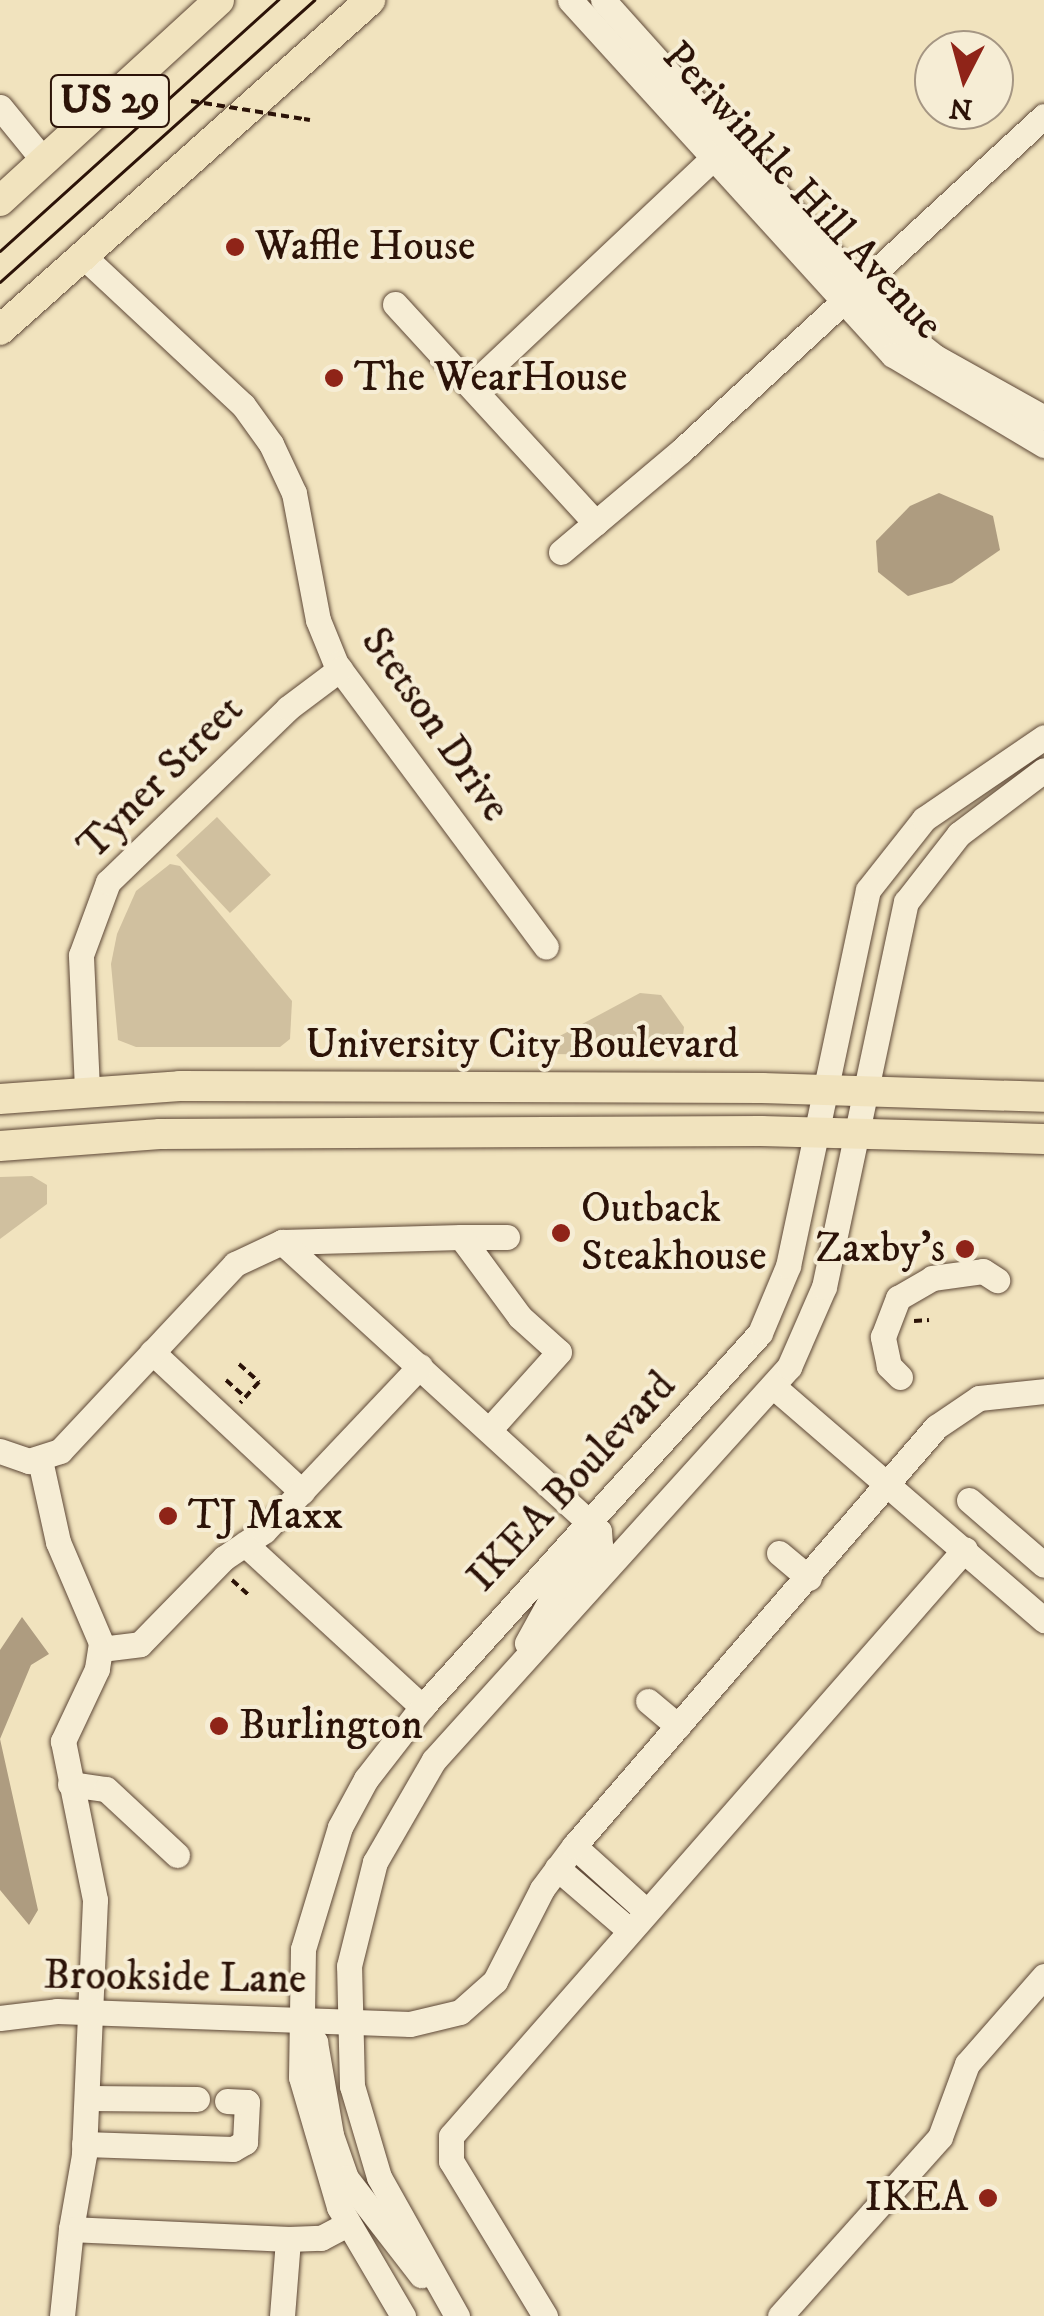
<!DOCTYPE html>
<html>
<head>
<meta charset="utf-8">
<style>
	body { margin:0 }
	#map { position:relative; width:1044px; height:2316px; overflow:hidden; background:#f1e3be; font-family:"IM FELL DW Pica",serif }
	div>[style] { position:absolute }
	.green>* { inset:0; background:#d0c09f; transform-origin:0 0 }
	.water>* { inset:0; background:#ae9c80 }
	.path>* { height:4px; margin-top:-2px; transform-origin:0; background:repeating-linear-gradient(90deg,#2c1308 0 8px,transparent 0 13px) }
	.roads { filter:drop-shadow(0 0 2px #5d4736) drop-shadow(0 0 2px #5d4736) }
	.minor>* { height:25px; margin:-12.5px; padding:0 12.5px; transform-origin:12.5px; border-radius:12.5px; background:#f6edd5 }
	.major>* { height:30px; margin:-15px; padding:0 15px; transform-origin:15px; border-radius:15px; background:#f1e3be }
	.tram>* { height:2.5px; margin:-1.25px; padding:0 1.25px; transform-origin:1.25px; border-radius:1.25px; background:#2c1308 }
	.path-bridge>* { height:4px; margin-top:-2px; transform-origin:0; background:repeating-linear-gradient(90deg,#2c1308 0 8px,transparent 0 13px) }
	.dots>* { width:28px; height:28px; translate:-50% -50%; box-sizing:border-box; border:5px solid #f6edd5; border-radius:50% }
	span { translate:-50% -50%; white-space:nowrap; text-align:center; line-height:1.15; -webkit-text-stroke:8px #f6edd5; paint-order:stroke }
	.shield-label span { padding:2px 8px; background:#f6edd5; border:2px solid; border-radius:8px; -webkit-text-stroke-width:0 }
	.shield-label { font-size:40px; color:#2c1308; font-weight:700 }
	.street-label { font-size:42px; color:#2c1308 }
	.poi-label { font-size:42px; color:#2c1308 }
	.left { translate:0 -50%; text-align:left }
	.right { translate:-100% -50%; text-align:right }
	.north { position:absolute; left:914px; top:30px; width:100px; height:100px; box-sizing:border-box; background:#f6edd5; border:2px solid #a59683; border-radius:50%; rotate:186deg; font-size:28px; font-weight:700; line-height:40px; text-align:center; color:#2c1308 }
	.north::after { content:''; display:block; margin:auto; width:35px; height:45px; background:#8f2418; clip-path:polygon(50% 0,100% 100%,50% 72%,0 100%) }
</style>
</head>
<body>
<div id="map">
	<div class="green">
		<div style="left:217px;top:817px;width:79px;height:56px;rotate:47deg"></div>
		<div style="clip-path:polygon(170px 864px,180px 866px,292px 1001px,290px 1039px,280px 1047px,136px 1047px,118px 1040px,111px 964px,117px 934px,136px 891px)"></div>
		<div style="clip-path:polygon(640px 993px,661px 995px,684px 1027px,682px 1043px,654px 1055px,545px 1054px,543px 1045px)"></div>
		<div style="clip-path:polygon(32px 1176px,47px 1185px,47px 1204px,0 1239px,0 1177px)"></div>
	</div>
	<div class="water">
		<div style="clip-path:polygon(939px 493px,993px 516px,1000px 550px,952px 583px,908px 596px,878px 572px,876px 541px,910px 506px)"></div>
		<div style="clip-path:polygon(22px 1617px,49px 1654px,31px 1665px,0 1739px,38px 1910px,29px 1925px,0 1890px,0 1650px)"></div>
	</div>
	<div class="path">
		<div style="left:304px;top:119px;width:6px;rotate:9deg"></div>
		<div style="left:914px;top:1321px;width:15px;rotate:-4deg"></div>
		<div style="left:239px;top:1364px;width:27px;rotate:42deg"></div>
		<div style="left:259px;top:1382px;width:28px;rotate:132deg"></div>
		<div style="left:226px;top:1380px;width:25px;rotate:42deg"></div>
		<div style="left:232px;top:1580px;width:25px;rotate:42deg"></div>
	</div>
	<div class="roads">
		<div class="minor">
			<div style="left:570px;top:0;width:480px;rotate:47.7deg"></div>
			<div style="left:893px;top:355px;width:176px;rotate:30.8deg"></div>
			<div style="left:603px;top:0;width:438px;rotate:48.1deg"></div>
			<div style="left:896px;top:326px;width:50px;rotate:38.5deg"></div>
			<div style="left:935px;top:357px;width:125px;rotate:29.2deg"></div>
			<div style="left:0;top:107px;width:70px;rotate:50.8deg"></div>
			<div style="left:82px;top:255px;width:220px;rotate:43deg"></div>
			<div style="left:243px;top:405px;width:48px;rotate:54.3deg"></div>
			<div style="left:271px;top:444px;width:54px;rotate:64.9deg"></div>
			<div style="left:294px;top:493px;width:129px;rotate:79.3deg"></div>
			<div style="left:318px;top:620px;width:48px;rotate:67.8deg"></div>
			<div style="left:336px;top:664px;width:352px;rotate:53.4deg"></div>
			<div style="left:395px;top:304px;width:297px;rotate:47.5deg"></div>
			<div style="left:471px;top:386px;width:332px;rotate:-43.3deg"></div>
			<div style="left:561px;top:552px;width:157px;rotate:-40.1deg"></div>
			<div style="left:681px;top:451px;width:494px;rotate:-42.7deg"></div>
			<div style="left:87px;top:1089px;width:134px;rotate:-92.6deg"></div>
			<div style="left:81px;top:955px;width:78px;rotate:-69.7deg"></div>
			<div style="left:108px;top:882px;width:250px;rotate:-44deg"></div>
			<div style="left:288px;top:708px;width:65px;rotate:-36.9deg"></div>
			<div style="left:461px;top:1237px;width:46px"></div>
			<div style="left:282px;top:1242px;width:179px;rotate:-1.6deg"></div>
			<div style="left:461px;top:1237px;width:99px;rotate:53.6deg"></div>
			<div style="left:520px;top:1317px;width:52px;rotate:41.9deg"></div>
			<div style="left:559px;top:1352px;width:103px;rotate:131.9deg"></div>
			<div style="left:152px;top:1352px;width:205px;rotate:43deg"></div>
			<div style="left:900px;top:1377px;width:16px;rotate:-135deg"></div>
			<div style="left:889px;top:1366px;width:30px;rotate:-102deg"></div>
			<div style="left:883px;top:1337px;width:42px;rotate:-69deg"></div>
			<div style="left:898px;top:1298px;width:39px;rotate:-30deg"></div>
			<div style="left:932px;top:1278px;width:51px;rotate:-7.8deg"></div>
			<div style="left:983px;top:1271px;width:17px;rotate:33deg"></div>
			<div style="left:774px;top:1387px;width:357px;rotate:40.8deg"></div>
			<div style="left:0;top:1451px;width:31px;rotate:19deg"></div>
			<div style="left:29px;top:1461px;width:33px;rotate:-18deg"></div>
			<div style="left:60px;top:1451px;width:256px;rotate:-46.9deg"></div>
			<div style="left:235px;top:1264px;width:52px;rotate:-25.1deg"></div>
			<div style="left:282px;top:1242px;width:429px;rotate:42.4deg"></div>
			<div style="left:599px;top:1531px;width:14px;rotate:86deg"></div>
			<div style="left:600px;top:1545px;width:67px;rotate:133.2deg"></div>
			<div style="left:554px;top:1594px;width:56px;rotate:118.9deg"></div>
			<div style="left:40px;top:1460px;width:84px;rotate:77.6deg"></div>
			<div style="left:58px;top:1542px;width:110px;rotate:66.9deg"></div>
			<div style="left:101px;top:1643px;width:26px;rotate:99deg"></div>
			<div style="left:97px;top:1669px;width:80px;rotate:115.3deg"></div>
			<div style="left:63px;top:1741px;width:162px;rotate:78.6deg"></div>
			<div style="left:95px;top:1900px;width:255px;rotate:92.5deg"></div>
			<div style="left:84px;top:2155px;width:75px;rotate:100deg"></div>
			<div style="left:969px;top:1500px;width:99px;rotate:40.9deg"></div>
			<div style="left:245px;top:1544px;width:241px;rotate:42.6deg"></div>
			<div style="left:779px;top:1553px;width:39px;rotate:40deg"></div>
			<div style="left:101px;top:1649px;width:39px;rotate:-7deg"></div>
			<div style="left:140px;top:1644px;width:120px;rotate:-45.7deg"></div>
			<div style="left:224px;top:1558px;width:48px;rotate:-34deg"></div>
			<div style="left:264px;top:1531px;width:227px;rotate:-46.6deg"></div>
			<div style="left:648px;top:1701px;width:39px;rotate:40deg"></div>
			<div style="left:70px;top:1784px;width:36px;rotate:8deg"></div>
			<div style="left:106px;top:1789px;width:97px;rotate:42.9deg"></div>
			<div style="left:574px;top:1846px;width:96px;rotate:42deg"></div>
			<div style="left:557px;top:1868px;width:94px;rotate:40.7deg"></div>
			<div style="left:0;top:2018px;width:57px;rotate:-7deg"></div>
			<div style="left:57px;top:2011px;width:353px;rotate:2.1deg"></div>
			<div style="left:410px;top:2024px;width:51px;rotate:-13.5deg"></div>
			<div style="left:460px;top:2012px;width:47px;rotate:-41.5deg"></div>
			<div style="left:495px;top:1981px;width:103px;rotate:-62.9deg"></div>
			<div style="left:542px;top:1889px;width:54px;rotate:-53.3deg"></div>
			<div style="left:574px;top:1846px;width:554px;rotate:-49.17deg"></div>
			<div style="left:936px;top:1427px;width:52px;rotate:-34deg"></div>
			<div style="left:979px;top:1398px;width:65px;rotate:-6.1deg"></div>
			<div style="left:300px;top:2021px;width:26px;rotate:54deg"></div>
			<div style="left:315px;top:2042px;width:94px;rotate:80.2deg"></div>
			<div style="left:331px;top:2135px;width:46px;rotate:70.8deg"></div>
			<div style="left:346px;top:2178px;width:123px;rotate:52.3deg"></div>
			<div style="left:88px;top:2098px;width:109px;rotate:0.5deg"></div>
			<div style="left:84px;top:2144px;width:149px;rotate:1.9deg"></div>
			<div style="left:233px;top:2149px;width:14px;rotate:-30deg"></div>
			<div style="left:245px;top:2142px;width:40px;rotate:-87.1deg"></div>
			<div style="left:247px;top:2102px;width:20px;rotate:-177deg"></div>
			<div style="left:62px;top:2316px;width:87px;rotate:-84.1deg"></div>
			<div style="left:71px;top:2229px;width:217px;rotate:2.6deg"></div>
			<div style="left:282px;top:2316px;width:77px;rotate:-85.5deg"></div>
			<div style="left:288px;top:2239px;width:33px;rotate:-2deg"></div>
			<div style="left:321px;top:2238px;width:30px;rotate:-28deg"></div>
			<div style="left:403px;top:2316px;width:126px;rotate:-120.4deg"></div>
			<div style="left:339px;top:2207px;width:135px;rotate:-106.3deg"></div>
			<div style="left:301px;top:2077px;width:128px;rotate:-89.1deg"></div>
			<div style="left:303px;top:1949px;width:127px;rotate:-73.1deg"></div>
			<div style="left:340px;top:1827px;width:55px;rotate:-61.6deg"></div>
			<div style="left:366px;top:1779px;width:91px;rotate:-52.1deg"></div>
			<div style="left:422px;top:1707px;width:504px;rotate:-47.89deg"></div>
			<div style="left:760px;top:1333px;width:73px;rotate:-67.3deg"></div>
			<div style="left:788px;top:1266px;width:384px;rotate:-78deg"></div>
			<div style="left:868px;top:890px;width:90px;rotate:-51.7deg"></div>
			<div style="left:924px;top:819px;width:145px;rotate:-34.3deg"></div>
			<div style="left:457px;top:2316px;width:159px;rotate:-119.3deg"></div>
			<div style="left:379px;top:2177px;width:95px;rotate:-106.5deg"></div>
			<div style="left:352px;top:2086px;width:120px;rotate:-91.4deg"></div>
			<div style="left:349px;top:1966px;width:107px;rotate:-76deg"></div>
			<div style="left:375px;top:1862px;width:118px;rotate:-60deg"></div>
			<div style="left:434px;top:1760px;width:530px;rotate:-47.91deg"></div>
			<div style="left:789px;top:1367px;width:87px;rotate:-66.4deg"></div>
			<div style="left:824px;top:1287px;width:394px;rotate:-78deg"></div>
			<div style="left:906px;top:902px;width:86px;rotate:-52.1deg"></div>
			<div style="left:959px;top:834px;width:106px;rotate:-37deg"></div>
			<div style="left:545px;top:2316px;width:181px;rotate:-121.2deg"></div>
			<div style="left:451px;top:2161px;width:25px;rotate:-90deg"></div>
			<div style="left:451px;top:2136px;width:780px;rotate:-48.79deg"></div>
			<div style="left:780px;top:2316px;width:240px;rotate:-48.2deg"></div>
			<div style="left:940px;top:2137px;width:78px;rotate:-69.7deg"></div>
			<div style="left:967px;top:2064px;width:117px;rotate:-48.8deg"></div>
		</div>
		<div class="major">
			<div style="left:0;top:201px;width:297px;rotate:-42.5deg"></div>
			<div style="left:0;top:330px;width:496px;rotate:-41.7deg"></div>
			<div style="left:0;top:1099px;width:180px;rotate:-4.1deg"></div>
			<div style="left:180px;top:1086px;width:582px;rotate:0.2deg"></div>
			<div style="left:762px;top:1088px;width:282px;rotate:1.8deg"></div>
			<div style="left:0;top:1146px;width:160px;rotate:-4.3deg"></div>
			<div style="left:160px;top:1134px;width:601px;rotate:-0.29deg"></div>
			<div style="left:761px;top:1131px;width:283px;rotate:1.6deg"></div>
		</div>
	</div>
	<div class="tram">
		<div style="left:0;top:251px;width:375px;rotate:-42.1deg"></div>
		<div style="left:0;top:282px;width:422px;rotate:-41.9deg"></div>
	</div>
	<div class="path-bridge">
		<div style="left:191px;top:101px;width:114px;rotate:9.1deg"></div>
	</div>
	<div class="dots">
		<div style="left:235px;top:247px;background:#8f2418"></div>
		<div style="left:334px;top:378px;background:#8f2418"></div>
		<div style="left:561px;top:1233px;background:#8f2418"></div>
		<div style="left:965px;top:1249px;background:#8f2418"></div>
		<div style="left:168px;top:1516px;background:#8f2418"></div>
		<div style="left:219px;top:1726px;background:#8f2418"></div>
		<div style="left:988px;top:2198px;background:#8f2418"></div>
	</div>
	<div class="shield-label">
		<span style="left:110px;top:101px">US 29</span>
	</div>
	<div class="street-label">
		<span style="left:802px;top:191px;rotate:47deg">Periwinkle Hill Avenue</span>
		<span style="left:435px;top:725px;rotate:55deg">Stetson Drive</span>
		<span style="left:161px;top:778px;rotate:-45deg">Tyner Street</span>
		<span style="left:522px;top:1045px">University City Boulevard</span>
		<span style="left:572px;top:1482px;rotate:-47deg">IKEA Boulevard</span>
		<span style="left:175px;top:1978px;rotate:1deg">Brookside Lane</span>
	</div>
	<div class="poi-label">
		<span class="left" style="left:255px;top:247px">Waffle House</span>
		<span class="left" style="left:354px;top:378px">The WearHouse</span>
		<span class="left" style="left:581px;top:1233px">Outback<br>Steakhouse</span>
		<span class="right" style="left:945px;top:1249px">Zaxby's</span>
		<span class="left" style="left:188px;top:1516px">TJ Maxx</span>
		<span class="left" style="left:239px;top:1726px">Burlington</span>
		<span class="right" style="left:968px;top:2198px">IKEA</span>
	</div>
	<div class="north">N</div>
</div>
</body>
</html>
